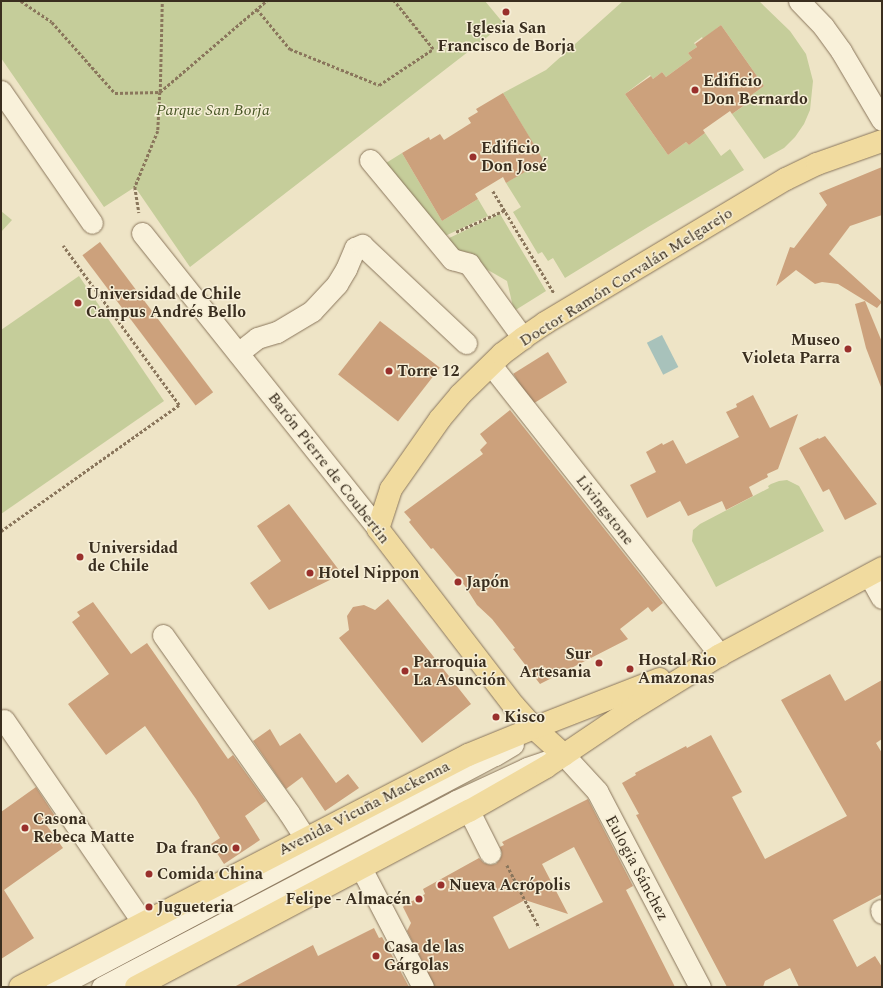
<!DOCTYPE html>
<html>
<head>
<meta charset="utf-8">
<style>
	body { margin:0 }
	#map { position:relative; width:883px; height:988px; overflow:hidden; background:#eee4c6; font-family:Spectral,serif }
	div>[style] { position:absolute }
	.green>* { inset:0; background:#c5cd9a }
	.water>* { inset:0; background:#a8c2bb; transform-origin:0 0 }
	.building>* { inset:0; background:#cca17c; transform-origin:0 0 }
	.path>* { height:2.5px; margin-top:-1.25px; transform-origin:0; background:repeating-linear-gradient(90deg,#8a765c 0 3px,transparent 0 5px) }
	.roads { filter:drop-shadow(0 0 1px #8a765c) drop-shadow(0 0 1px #8a765c) }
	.minor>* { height:21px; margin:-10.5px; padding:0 10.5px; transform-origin:10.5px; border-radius:10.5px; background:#f9f1da }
	.major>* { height:22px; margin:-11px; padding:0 11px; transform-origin:11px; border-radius:11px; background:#f1db9f }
	.dots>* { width:11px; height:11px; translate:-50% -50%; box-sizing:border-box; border:2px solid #f6eed6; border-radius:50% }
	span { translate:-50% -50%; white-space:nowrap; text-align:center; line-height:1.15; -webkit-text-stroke:3px #f6eed6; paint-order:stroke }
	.poi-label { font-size:16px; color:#3a2e1f; font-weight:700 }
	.left { translate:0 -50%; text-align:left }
	.right { translate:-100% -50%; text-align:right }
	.park-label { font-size:16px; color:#485626; font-style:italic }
	.street-label { font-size:16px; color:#3a2e1f }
	.frame { position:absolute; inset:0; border:2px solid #3a2e1f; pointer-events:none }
</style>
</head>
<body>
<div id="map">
	<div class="green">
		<div style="clip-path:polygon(1px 1px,485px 1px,504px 24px,190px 267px,135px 187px,104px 207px,1px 58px)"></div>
		<div style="clip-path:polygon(623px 1px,759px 1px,790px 31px,806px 54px,813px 81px,810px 110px,804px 124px,795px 137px,784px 148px,764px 159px,732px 114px,748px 103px,746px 99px,764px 86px,721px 25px,703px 39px,702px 37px,694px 43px,697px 47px,688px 53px,692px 58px,666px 77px,662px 72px,653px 79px,650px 75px,625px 94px,668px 155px,686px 142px,689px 145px,705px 133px,721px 156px,730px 149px,744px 170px,648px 227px,565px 278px,553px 258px,548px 261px,542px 252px,538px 254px,513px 212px,521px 207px,506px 183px,543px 160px,503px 93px,546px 70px)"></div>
		<div style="clip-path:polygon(402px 153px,442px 221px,478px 199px,488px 216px,445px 236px,386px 163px)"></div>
		<div style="clip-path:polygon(1px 211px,12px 220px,1px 232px)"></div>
		<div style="clip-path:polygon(500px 214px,546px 291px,514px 311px,507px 281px,481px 266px,471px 253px,456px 250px,447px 239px)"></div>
		<div style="clip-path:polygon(79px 276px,164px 401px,1px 514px,1px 330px)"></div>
		<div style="clip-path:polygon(787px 480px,799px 486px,824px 531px,716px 587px,692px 541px,693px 530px,700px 524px,769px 488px,768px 486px,771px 484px,779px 481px)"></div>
	</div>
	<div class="water">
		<div style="left:662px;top:335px;width:36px;height:17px;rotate:63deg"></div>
	</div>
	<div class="building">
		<div style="clip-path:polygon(721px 25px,764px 86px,746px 99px,749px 102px,732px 114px,730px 111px,703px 130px,705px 133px,689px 145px,686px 142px,668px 155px,625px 94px,651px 76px,653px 79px,662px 72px,666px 77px,692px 58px,688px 53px,697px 47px,695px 44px)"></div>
		<div style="clip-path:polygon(503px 93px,544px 161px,506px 183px,503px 177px,475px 194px,478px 199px,442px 221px,402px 153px,429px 137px,430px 140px,440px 134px,444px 140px,471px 123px,468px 118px,478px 112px,476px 109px)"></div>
		<div style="clip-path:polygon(882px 167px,882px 215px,850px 226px,829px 254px,882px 302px,877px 308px,838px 284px,822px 282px,815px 284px,796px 270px,776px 286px,790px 247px,794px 248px,827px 205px,819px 193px)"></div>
		<div style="left:100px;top:242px;width:188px;height:22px;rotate:53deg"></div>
		<div style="clip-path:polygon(865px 301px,882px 342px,881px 387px,866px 348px,855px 304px)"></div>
		<div style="left:380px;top:321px;width:76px;height:68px;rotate:38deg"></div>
		<div style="left:548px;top:352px;width:36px;height:41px;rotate:58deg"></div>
		<div style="clip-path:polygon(753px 395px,770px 428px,798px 414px,778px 469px,767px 474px,768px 477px,749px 487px,753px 496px,726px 510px,722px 501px,688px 516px,680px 501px,647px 518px,630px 485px,656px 472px,646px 452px,662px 443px,663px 445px,673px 440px,686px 464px,739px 437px,726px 412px,737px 407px,736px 404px)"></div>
		<div style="clip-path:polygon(510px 410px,663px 603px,652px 612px,648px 607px,620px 629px,628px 639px,540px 684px,513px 649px,515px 648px,492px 619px,477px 605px,465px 586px,433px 548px,431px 549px,409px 522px,411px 520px,404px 512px,483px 454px,480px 450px,487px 443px,480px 434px)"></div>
		<div style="clip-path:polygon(825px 436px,877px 504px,845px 520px,829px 489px,823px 492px,799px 448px,818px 438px,819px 439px)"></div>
		<div style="clip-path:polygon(289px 504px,342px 574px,269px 610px,250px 583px,281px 561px,257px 526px)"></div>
		<div style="clip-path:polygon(388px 599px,471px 704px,422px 743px,339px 638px,349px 630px,347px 616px,353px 607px,364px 605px,375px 610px)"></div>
		<div style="clip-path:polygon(93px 602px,131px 654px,147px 643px,228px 759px,233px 755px,266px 801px,245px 816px,260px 840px,224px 864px,211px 844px,220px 838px,196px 799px,145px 726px,106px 755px,68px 704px,109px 674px,72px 622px,80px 616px,77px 612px)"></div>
		<div style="clip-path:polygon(830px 674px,845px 701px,882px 680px,882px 739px,876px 743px,882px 753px,882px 894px,833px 920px,857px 967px,875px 956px,882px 967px,882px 987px,799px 987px,790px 968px,765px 981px,763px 987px,727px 987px,636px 815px,639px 814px,622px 783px,636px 775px,635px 773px,686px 746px,687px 748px,711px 735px,742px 792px,732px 797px,765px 859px,847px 816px,781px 700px)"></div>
		<div style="clip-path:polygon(270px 729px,280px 746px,300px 733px,336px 783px,348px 774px,359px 788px,325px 811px,302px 777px,286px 789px,253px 741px)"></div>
		<div style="clip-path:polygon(36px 787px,55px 816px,45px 823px,63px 848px,4px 890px,34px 938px,1px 959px,1px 812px)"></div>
		<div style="clip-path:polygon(evenodd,588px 799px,633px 886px,626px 890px,675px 987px,435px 987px,407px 931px,411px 923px,403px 907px,405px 905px,425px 894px,423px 889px,479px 858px,484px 863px,490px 865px,496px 864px,500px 859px,502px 854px,500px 847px,504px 845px,502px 842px,588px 799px,574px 847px,603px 902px,509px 949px,493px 917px,525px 900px,568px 914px,542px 864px,574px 847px)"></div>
		<div style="clip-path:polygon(374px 928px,379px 938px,382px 937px,409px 987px,234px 987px,313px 945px,318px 956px)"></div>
	</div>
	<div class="path">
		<div style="left:21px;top:1px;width:37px;rotate:34deg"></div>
		<div style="left:52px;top:22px;width:95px;rotate:48.4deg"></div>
		<div style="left:115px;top:93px;width:45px;rotate:-1.3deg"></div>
		<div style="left:160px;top:92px;width:39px;rotate:93deg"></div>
		<div style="left:158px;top:131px;width:61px;rotate:112.3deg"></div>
		<div style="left:135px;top:187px;width:26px;rotate:81deg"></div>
		<div style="left:257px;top:9px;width:52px;rotate:50.5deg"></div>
		<div style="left:290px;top:49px;width:96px;rotate:22deg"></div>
		<div style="left:379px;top:85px;width:65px;rotate:-33.7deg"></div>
		<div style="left:433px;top:49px;width:62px;rotate:-129.1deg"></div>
		<div style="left:160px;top:92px;width:140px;rotate:-40.6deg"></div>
		<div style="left:160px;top:92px;width:91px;rotate:-88.7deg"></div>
		<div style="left:493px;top:191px;width:119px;rotate:59.1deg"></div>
		<div style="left:456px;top:232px;width:54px;rotate:-24.2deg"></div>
		<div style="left:1px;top:531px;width:218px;rotate:-35.3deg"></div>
		<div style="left:179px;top:405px;width:197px;rotate:-126.1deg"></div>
		<div style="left:507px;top:865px;width:70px;rotate:62.7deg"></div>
	</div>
	<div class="roads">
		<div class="minor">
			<div style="left:799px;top:1px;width:35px;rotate:46deg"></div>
			<div style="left:823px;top:26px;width:31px;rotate:54deg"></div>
			<div style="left:841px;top:51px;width:80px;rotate:59.3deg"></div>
			<div style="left:1px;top:91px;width:160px;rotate:55.4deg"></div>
			<div style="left:370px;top:160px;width:129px;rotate:50.4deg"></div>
			<div style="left:452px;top:259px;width:18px;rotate:16deg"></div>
			<div style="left:469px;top:264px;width:92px;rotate:53.9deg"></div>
			<div style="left:142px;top:233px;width:379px;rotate:51.4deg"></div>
			<div style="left:238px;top:353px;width:24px;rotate:-38deg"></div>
			<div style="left:257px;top:338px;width:21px;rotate:-17deg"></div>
			<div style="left:277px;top:332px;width:41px;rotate:-31deg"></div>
			<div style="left:312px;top:311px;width:37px;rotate:-47deg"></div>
			<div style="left:337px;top:284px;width:17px;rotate:-59deg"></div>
			<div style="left:346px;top:269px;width:23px;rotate:-67deg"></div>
			<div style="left:355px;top:248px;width:8px;rotate:-23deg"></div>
			<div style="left:362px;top:245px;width:143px;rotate:43.3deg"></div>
			<div style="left:491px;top:365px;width:370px;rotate:51.7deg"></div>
			<div style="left:869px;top:575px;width:26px;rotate:61deg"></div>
			<div style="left:163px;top:635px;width:218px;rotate:54.7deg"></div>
			<div style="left:289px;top:813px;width:30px;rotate:57deg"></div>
			<div style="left:4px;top:720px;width:246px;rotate:55.6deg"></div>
			<div style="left:469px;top:811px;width:47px;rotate:63.4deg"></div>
			<div style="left:361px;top:868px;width:134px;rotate:62.5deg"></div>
			<div style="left:881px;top:910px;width:3px;rotate:72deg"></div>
			<div style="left:56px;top:987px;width:497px;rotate:-27.9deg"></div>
			<div style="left:495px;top:755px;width:21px;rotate:-31deg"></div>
			<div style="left:102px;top:987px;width:400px;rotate:-27.7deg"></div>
			<div style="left:456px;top:801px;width:78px;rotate:-24.9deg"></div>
			<div style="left:527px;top:768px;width:39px;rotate:-19deg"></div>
			<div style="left:564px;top:755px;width:49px;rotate:47.5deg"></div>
			<div style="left:597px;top:791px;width:221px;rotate:62.3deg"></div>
		</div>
		<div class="major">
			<div style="left:564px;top:755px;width:40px;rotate:-138deg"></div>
			<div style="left:534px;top:728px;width:30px;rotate:-132deg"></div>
			<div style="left:514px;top:706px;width:223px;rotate:-127.5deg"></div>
			<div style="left:378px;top:529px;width:42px;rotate:-72deg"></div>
			<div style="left:391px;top:489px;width:85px;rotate:-55deg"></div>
			<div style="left:440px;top:419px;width:31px;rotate:-50deg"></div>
			<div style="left:460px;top:395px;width:59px;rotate:-44.3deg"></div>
			<div style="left:502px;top:354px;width:26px;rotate:-37deg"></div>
			<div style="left:523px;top:338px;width:27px;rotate:-34deg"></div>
			<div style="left:545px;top:323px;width:281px;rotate:-30.9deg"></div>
			<div style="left:786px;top:179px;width:34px;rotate:-26deg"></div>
			<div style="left:817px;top:164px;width:69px;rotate:-19.5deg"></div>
			<div style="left:20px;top:987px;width:505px;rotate:-27.38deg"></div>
			<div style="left:468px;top:755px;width:71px;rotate:-22.2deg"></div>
			<div style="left:534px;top:728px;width:135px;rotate:-21.3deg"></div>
			<div style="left:136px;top:987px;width:377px;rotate:-27.9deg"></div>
			<div style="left:469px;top:811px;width:89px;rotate:-29.7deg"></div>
			<div style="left:546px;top:767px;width:104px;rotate:-34deg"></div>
			<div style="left:632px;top:709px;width:103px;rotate:-31.5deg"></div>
			<div style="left:720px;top:655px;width:184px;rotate:-28.2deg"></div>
		</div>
	</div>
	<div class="dots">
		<div style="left:506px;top:12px;background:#99302c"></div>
		<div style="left:695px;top:90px;background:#99302c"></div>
		<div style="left:473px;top:157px;background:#99302c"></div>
		<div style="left:78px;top:303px;background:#99302c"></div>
		<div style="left:848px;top:349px;background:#99302c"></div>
		<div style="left:389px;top:371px;background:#99302c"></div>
		<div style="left:80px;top:557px;background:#99302c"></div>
		<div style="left:310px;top:573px;background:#99302c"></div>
		<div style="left:458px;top:582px;background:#99302c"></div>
		<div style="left:599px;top:663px;background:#99302c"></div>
		<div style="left:630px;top:669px;background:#99302c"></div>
		<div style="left:405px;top:671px;background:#99302c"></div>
		<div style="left:496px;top:717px;background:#99302c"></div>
		<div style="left:25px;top:828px;background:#99302c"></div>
		<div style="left:236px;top:848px;background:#99302c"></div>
		<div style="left:149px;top:874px;background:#99302c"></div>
		<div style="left:441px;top:885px;background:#99302c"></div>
		<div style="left:419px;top:899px;background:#99302c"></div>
		<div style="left:149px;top:907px;background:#99302c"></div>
		<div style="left:376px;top:956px;background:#99302c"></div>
	</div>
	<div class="poi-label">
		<span style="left:506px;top:37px">Iglesia San<br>Francisco de Borja</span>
		<span class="left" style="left:703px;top:90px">Edificio<br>Don Bernardo</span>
		<span class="left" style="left:481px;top:157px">Edificio<br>Don José</span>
		<span class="left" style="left:86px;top:303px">Universidad de Chile<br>Campus Andrés Bello</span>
		<span class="right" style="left:840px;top:349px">Museo<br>Violeta Parra</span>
		<span class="left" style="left:397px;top:371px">Torre 12</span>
		<span class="left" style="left:88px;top:557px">Universidad<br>de Chile</span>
		<span class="left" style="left:318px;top:573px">Hotel Nippon</span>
		<span class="left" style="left:466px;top:582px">Japón</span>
		<span class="right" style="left:591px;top:663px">Sur<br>Artesania</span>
		<span class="left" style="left:638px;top:669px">Hostal Rio<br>Amazonas</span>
		<span class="left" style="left:413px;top:671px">Parroquia<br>La Asunción</span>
		<span class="left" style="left:504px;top:717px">Kisco</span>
		<span class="left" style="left:33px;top:828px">Casona<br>Rebeca Matte</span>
		<span class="right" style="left:228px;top:848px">Da franco</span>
		<span class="left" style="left:157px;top:874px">Comida China</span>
		<span class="left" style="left:449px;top:885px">Nueva Acrópolis</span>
		<span class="right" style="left:411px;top:899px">Felipe - Almacén</span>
		<span class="left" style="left:157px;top:907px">Jugueteria</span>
		<span class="left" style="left:384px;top:956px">Casa de las<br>Gárgolas</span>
	</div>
	<div class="park-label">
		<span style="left:213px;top:110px">Parque San Borja</span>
	</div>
	<div class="street-label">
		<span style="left:626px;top:277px;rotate:-32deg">Doctor Ramón Corvalán Melgarejo</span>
		<span style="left:329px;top:468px;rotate:52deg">Barón Pierre de Coubertin</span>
		<span style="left:605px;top:510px;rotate:52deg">Livingstone</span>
		<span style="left:364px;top:808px;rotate:-27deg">Avenida Vicuña Mackenna</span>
		<span style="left:637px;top:868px;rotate:62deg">Eulogia Sánchez</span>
	</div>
	<div class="frame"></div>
</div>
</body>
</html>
